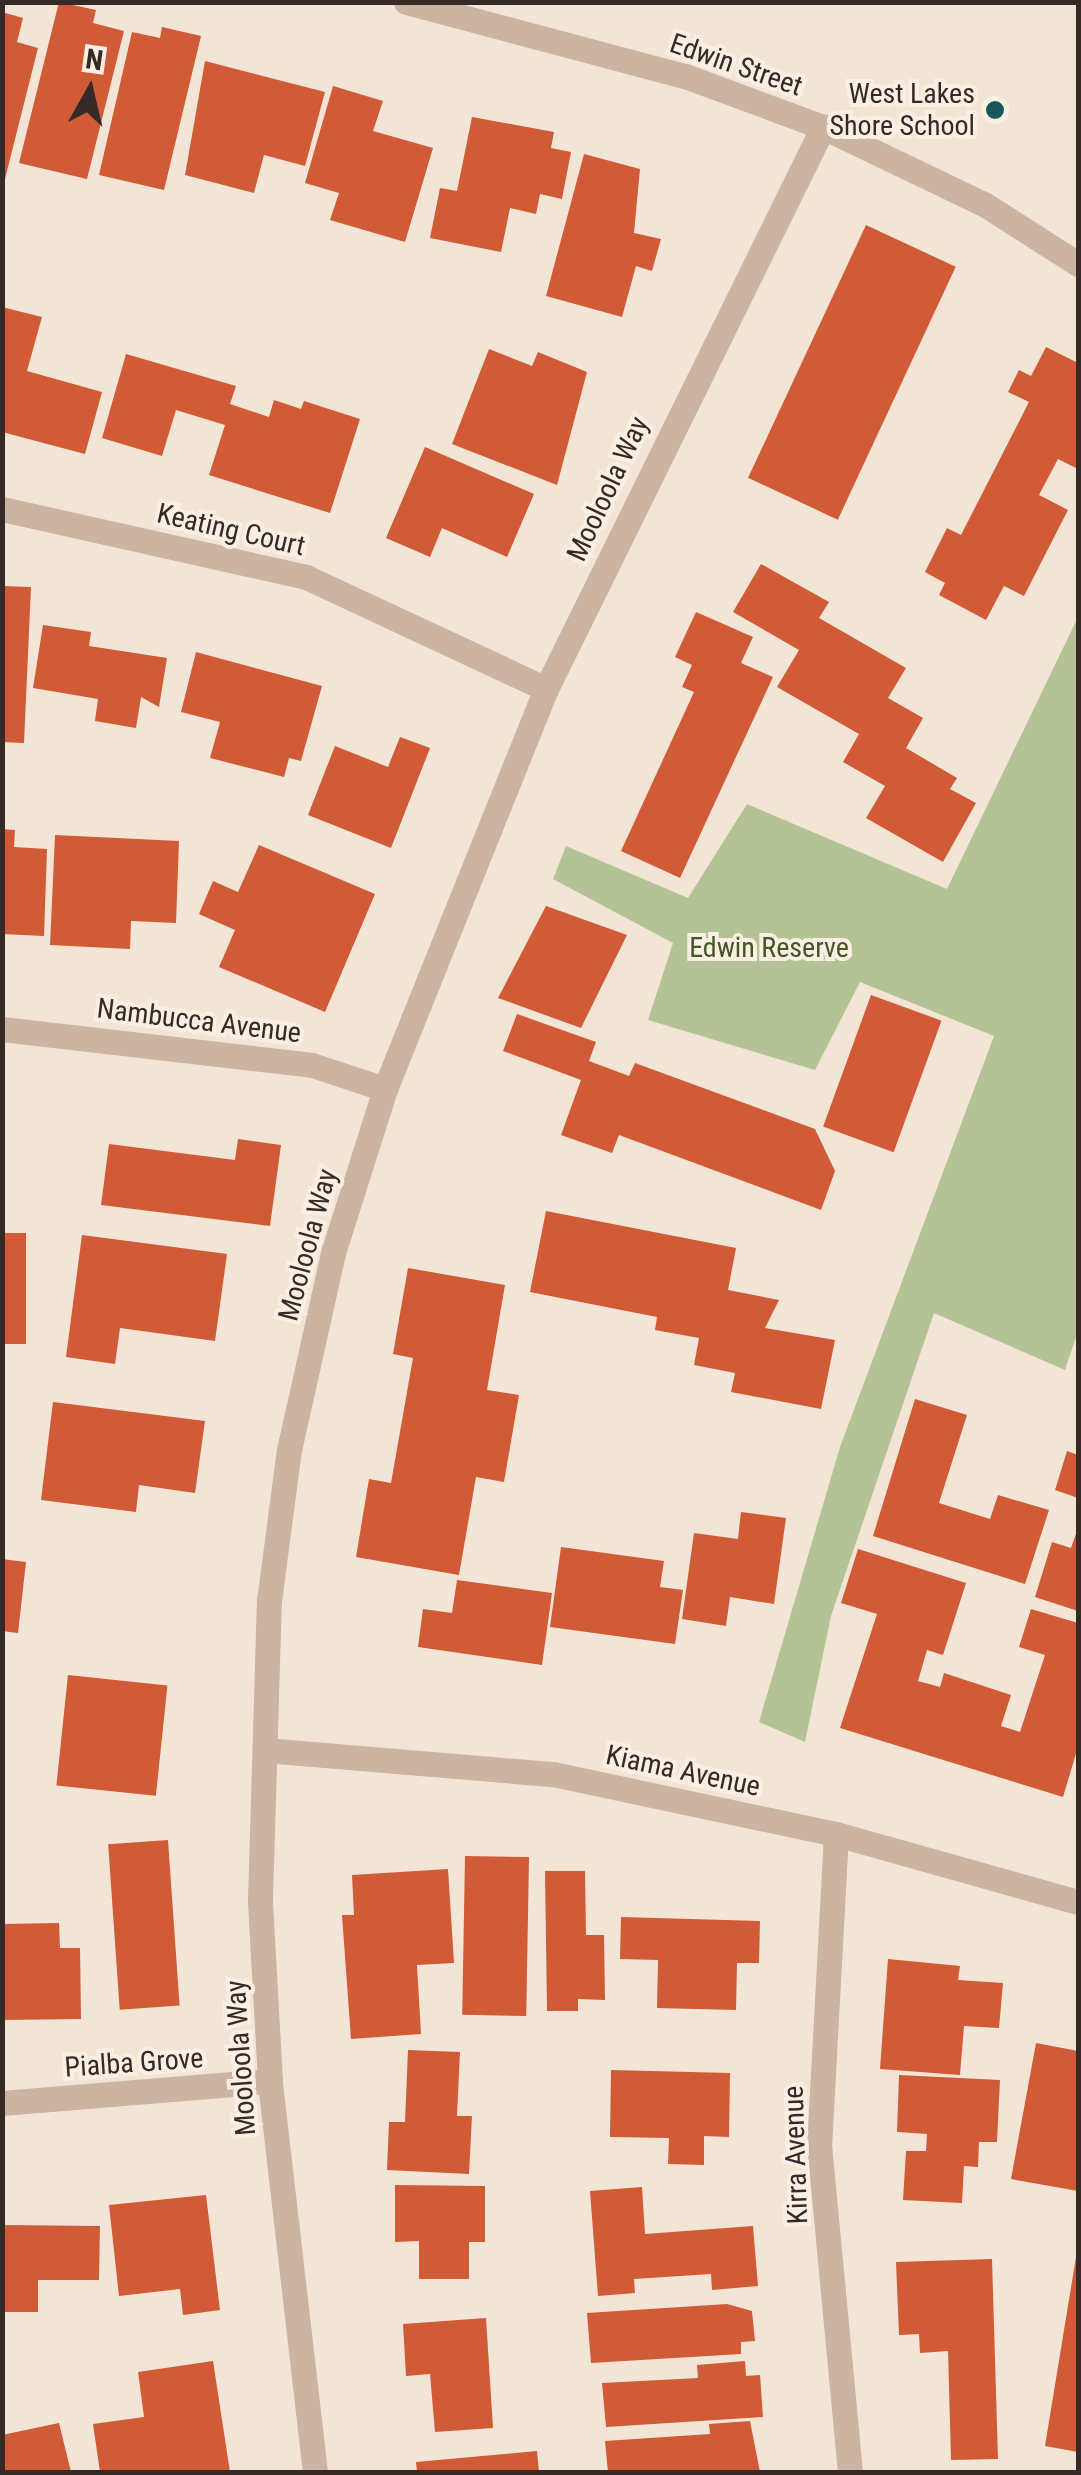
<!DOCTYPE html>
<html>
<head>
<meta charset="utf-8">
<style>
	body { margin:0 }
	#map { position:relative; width:1081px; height:2475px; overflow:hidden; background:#f3e5d6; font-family:"Roboto Condensed",sans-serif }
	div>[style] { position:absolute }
	.green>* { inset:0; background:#b4c395 }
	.building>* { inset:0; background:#d15a37; transform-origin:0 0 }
	.minor>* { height:25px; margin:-12.5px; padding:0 12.5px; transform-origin:12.5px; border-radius:12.5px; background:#ccb4a2 }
	.dots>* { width:28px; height:28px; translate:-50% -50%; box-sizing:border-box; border:5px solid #fbefe3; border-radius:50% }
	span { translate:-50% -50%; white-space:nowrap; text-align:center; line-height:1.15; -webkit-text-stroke:8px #fbefe3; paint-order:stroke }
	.street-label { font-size:28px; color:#352a25 }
	.poi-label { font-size:28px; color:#352a25 }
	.right { translate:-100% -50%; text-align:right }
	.park-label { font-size:28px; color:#455627 }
	.frame { position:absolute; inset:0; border:5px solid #352a25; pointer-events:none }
	.north { position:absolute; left:40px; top:40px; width:100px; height:100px; -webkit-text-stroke:8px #fbefe3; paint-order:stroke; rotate:8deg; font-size:28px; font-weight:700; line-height:40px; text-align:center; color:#352a25 }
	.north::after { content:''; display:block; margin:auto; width:35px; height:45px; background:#352a25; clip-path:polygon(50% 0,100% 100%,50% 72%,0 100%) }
</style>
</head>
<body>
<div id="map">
	<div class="green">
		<div style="clip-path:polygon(1078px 617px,1078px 1331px,1065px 1370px,934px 1313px,831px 1616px,805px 1742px,759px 1722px,840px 1447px,994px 1036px,860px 982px,815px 1070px,648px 1020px,673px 943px,553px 879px,566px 846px,688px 898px,747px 804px,947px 889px)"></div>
	</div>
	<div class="building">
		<div style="clip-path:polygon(59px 2px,96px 10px,93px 23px,124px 31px,87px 179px,19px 163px)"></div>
		<div style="clip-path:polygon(2px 12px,23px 18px,17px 42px,38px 48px,4px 183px)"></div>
		<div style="clip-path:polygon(162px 27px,201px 36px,164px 190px,99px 175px,132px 32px,160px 38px)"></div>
		<div style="clip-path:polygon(205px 61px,325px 92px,305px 166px,264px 155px,254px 193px,185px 175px)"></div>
		<div style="clip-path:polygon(333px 86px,383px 101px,373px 131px,433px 148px,405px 242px,330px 220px,339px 193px,305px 183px)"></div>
		<div style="clip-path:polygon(472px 117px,554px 132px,551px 148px,571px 152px,562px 199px,540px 194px,536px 214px,510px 208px,501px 252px,430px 238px,440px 188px,457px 191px)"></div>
		<div style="clip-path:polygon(584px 154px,640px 169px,634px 233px,661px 239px,652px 271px,636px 266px,622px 317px,546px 296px)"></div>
		<div style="left:866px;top:225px;width:99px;height:279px;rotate:25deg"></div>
		<div style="clip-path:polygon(2px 307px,42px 317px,27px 371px,102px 392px,85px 454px,2px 432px)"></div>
		<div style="clip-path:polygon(1046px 347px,1078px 363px,1078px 469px,1058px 459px,1039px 495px,1068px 510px,1024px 596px,1004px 586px,986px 620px,939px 595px,945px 583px,925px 572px,947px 528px,961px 535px,1029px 402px,1008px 392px,1019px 370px,1031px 376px)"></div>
		<div style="clip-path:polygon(489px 349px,532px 366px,538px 352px,587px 372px,557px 485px,452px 444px)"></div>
		<div style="clip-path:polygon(126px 354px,236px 386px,230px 404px,269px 417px,274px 400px,301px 409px,304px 401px,360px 419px,330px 513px,209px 475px,225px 425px,176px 410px,162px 456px,102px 438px)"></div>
		<div style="clip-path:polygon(425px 447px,534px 494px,507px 557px,442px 528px,430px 557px,386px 538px)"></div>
		<div style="clip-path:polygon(761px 564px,829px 602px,819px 618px,906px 668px,888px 698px,923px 718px,906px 748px,957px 778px,950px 789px,976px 803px,943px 862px,866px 818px,885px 786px,843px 762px,859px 734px,777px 687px,799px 650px,733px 612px)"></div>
		<div style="clip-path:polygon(2px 586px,31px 587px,24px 743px,2px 742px)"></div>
		<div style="clip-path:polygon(696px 612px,753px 637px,741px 663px,773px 677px,680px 878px,621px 851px,694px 692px,682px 687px,692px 665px,675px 657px)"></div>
		<div style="clip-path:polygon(43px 625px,91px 632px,89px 646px,167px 658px,159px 707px,141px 697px,136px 728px,95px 721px,98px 699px,33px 688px)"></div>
		<div style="clip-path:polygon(196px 652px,322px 686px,301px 761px,289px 758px,284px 777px,210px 758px,220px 722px,181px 712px)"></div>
		<div style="clip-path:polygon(400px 737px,430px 748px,391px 848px,308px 815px,335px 746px,388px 767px)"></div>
		<div style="clip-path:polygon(2px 829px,15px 830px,14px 847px,47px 849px,44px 936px,2px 934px)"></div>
		<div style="clip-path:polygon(55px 835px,179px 841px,176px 923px,131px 921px,130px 949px,50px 945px)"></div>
		<div style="clip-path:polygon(259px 845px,375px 894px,325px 1012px,219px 967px,235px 930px,199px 914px,213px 881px,238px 892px)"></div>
		<div style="clip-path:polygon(546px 906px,627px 935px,581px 1028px,498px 998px)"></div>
		<div style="left:871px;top:995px;width:75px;height:140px;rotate:20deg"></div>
		<div style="clip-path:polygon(517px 1014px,596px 1042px,589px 1061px,629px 1076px,635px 1063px,815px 1129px,835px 1171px,821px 1210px,619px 1135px,612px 1153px,561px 1135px,581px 1080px,503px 1051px)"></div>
		<div style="clip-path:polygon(238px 1139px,281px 1145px,270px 1226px,101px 1205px,109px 1144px,235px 1160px)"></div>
		<div style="clip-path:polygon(546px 1211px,736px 1248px,728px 1290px,779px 1300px,765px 1328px,835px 1340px,821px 1409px,731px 1392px,735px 1373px,694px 1365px,699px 1338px,655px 1330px,657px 1317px,530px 1292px)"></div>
		<div style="left:2px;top:1233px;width:24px;height:111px"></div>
		<div style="clip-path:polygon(82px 1235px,227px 1254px,215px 1341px,120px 1328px,115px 1364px,66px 1357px)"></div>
		<div style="clip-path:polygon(408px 1268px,505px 1285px,487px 1390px,519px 1395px,504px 1482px,476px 1477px,459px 1575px,356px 1557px,369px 1479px,391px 1483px,413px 1358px,393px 1354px)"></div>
		<div style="clip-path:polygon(915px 1399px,967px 1415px,939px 1503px,990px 1519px,998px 1495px,1049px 1510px,1025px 1584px,873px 1536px)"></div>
		<div style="clip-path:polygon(53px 1402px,205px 1421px,195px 1493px,139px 1485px,136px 1512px,41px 1500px)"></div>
		<div style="clip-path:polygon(1067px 1451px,1078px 1455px,1078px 1498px,1055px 1490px)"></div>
		<div style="clip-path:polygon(741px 1512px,786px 1518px,774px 1604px,730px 1597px,726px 1626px,682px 1619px,694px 1533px,738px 1539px)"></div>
		<div style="clip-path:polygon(1078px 1528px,1078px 1611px,1035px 1597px,1052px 1542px,1071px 1548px)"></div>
		<div style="clip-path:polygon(561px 1547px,664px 1561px,660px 1587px,683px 1590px,675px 1644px,550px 1627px)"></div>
		<div style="clip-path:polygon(858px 1549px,966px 1583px,943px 1655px,927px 1650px,918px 1681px,940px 1687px,944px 1673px,1011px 1695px,1001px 1726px,1020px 1732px,1045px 1655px,1019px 1647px,1031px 1609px,1078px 1623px,1078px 1747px,1063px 1797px,840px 1728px,877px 1614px,841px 1603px)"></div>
		<div style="clip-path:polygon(2px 1559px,26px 1562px,18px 1633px,2px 1631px)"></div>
		<div style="clip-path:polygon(457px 1580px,552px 1593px,542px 1665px,418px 1647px,423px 1609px,452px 1613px)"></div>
		<div style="left:68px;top:1675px;width:100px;height:111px;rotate:6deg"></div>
		<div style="left:168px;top:1840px;width:166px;height:60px;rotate:86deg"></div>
		<div style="left:529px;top:1857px;width:159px;height:64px;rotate:91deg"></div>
		<div style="clip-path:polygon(448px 1869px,454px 1963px,417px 1965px,421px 2034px,351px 2039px,342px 1915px,354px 1915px,352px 1875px)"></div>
		<div style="clip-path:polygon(545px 1871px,585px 1871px,586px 1935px,604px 1935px,605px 2000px,578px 1999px,578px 2011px,547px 2011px)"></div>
		<div style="clip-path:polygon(621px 1917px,760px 1921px,759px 1963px,737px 1963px,736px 2010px,657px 2008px,658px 1960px,620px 1959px)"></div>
		<div style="clip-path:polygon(59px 1923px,60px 1948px,80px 1948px,81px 2019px,2px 2020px,2px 1924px)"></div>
		<div style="clip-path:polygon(888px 1959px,960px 1966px,958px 1980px,1003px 1983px,999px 2028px,964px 2026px,960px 2075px,880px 2069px)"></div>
		<div style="clip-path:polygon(1036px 2043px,1078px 2051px,1078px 2191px,1011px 2179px)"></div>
		<div style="clip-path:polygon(408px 2050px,460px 2052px,457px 2116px,472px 2116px,469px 2174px,387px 2170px,389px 2122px,405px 2122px)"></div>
		<div style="clip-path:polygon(611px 2070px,730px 2073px,729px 2137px,704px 2136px,704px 2165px,668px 2164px,669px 2138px,610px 2137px)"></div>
		<div style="clip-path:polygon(899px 2075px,1000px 2080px,997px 2142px,979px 2142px,978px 2167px,964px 2166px,962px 2203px,903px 2200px,906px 2151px,926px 2151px,927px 2134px,897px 2132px)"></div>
		<div style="clip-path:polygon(395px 2185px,485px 2186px,485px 2242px,469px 2242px,469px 2279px,419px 2279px,419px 2241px,395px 2242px)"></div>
		<div style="clip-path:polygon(642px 2187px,645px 2234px,753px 2226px,758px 2286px,712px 2290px,711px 2274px,634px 2279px,635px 2293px,598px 2296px,590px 2191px)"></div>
		<div style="clip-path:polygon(206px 2195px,220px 2310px,183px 2315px,180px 2289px,119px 2296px,109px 2205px)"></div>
		<div style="clip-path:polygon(2px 2225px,100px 2226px,99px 2280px,38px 2280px,38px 2312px,2px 2312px)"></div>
		<div style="clip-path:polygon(1076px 2257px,1078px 2257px,1078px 2452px,1045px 2446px)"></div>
		<div style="clip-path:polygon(992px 2259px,998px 2459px,951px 2460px,948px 2351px,920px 2353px,919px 2334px,899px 2335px,896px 2262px)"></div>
		<div style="clip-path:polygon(727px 2304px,752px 2311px,755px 2341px,741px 2342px,741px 2354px,591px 2363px,587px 2313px)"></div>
		<div style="clip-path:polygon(486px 2318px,493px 2428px,435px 2432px,430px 2374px,406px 2376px,403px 2324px)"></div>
		<div style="clip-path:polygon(213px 2361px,230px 2472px,100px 2472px,93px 2424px,144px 2417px,138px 2372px)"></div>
		<div style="clip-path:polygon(745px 2361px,746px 2376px,760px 2375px,763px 2417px,606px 2427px,602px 2383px,698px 2378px,697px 2365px)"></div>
		<div style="clip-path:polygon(750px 2421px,760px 2472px,608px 2472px,605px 2441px,710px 2434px,709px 2424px)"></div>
		<div style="clip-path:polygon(59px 2423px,71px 2472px,2px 2472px,2px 2435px)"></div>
		<div style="clip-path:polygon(537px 2451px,539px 2472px,417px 2472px,416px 2462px)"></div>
	</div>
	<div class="minor">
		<div style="left:406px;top:2px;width:289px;rotate:14.9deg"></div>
		<div style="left:685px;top:76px;width:147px;rotate:20.3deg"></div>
		<div style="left:823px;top:127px;width:178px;rotate:25.6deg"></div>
		<div style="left:984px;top:204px;width:112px;rotate:32.6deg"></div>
		<div style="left:2px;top:509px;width:312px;rotate:12.6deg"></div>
		<div style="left:306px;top:577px;width:265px;rotate:25deg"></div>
		<div style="left:2px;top:1029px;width:312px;rotate:6.6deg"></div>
		<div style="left:312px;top:1065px;width:77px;rotate:18.2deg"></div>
		<div style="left:265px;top:1750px;width:289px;rotate:4.8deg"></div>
		<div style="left:553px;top:1774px;width:289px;rotate:12deg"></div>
		<div style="left:836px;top:1834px;width:251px;rotate:15.7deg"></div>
		<div style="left:836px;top:1834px;width:310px;rotate:93.1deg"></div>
		<div style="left:819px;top:2144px;width:329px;rotate:84.6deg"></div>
		<div style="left:2px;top:2103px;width:269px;rotate:-4.7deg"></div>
		<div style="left:315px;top:2472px;width:394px;rotate:-96.6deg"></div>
		<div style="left:270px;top:2081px;width:181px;rotate:-93.2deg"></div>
		<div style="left:260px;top:1900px;width:299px;rotate:-88.3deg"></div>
		<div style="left:269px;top:1601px;width:152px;rotate:-82.5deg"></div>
		<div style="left:289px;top:1450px;width:202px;rotate:-77.4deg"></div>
		<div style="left:333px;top:1253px;width:172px;rotate:-72.4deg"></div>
		<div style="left:385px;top:1089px;width:431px;rotate:-68.1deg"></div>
		<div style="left:546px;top:689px;width:627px;rotate:-63.76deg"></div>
	</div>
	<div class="dots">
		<div style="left:995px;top:110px;background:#17565a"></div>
	</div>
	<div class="street-label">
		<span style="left:736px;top:65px;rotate:19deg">Edwin Street</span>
		<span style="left:608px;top:489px;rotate:-65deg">Mooloola Way</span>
		<span style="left:231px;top:530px;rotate:13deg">Keating Court</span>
		<span style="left:199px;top:1021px;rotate:7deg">Nambucca Avenue</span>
		<span style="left:308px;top:1245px;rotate:-75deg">Mooloola Way</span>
		<span style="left:683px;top:1771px;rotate:12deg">Kiama Avenue</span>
		<span style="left:241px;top:2058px;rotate:-94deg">Mooloola Way</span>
		<span style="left:134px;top:2063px;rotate:-4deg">Pialba Grove</span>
		<span style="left:796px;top:2155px;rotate:-92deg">Kirra Avenue</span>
	</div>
	<div class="poi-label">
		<span class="right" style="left:975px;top:110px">West Lakes<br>Shore School</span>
	</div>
	<div class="park-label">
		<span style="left:769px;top:948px">Edwin Reserve</span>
	</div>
	<div class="frame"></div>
	<div class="north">N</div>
</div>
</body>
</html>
